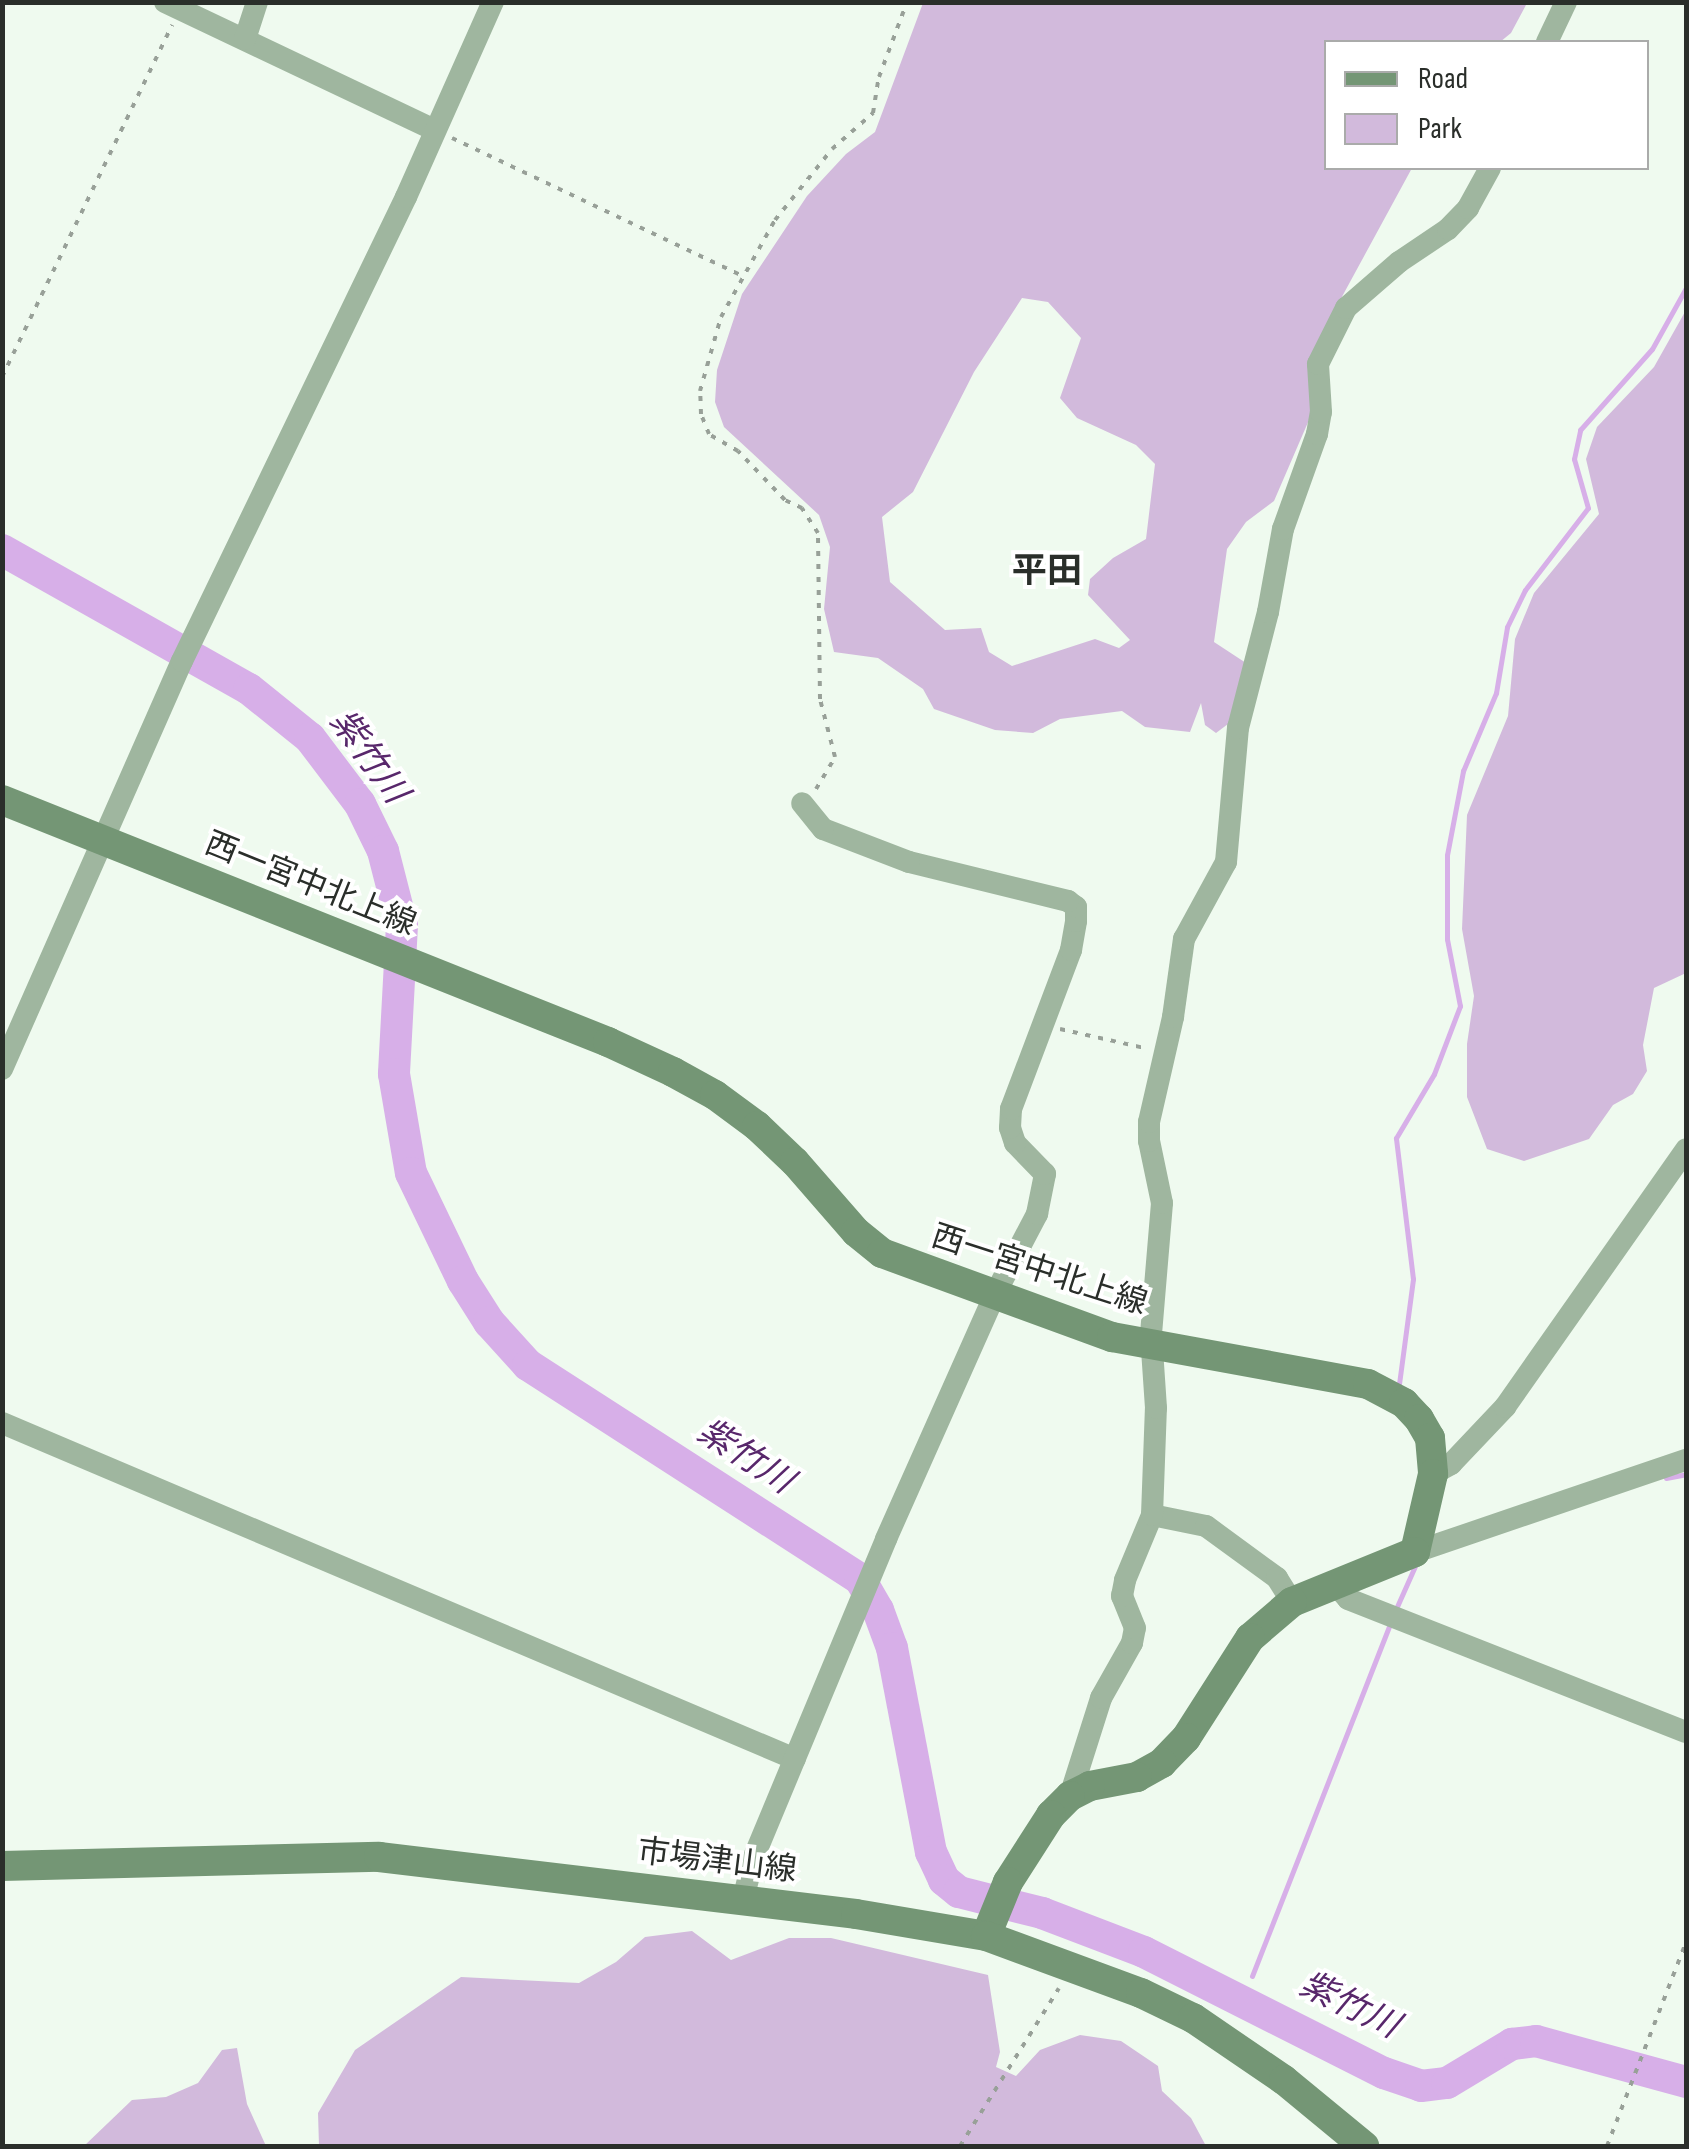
<!DOCTYPE html>
<html>
<head>
<meta charset="utf-8">
<style>
	body { margin:0 }
	#map { position:relative; width:1689px; height:2149px; overflow:hidden; background:#effaef; font-family:"Sofia Sans Condensed","Noto Sans JP",sans-serif }
	div>[style] { position:absolute }
	.green>* { inset:0; background:#d2badc }
	.stream>* { height:5px; margin:-2.5px; padding:0 2.5px; transform-origin:2.5px; border-radius:2.5px; background:#d7afe8 }
	.river>* { height:32px; margin:-16px; padding:0 16px; transform-origin:16px; border-radius:16px; background:#d7afe8 }
	.path>* { height:4px; margin-top:-2px; transform-origin:0; background:repeating-linear-gradient(90deg,#98a098 0 5px,transparent 0 13px) }
	.minor>* { height:22px; margin:-11px; padding:0 11px; transform-origin:11px; border-radius:11px; background:#9fb69f }
	.secondary>* { height:30px; margin:-15px; padding:0 15px; transform-origin:15px; border-radius:15px; background:#749675 }
	span { translate:-50% -50%; white-space:nowrap; text-align:center; line-height:1.15; -webkit-text-stroke:8px #fff; paint-order:stroke }
	.street-label { font-size:32px; color:#2a2e2a }
	.neighbourhood-label { font-size:35px; color:#2a2e2a; font-weight:700 }
	.water-label { font-size:35px; color:#58276b; font-style:italic }
	.frame { position:absolute; inset:0; border:5px solid #2a2e2a; pointer-events:none }
	.legend { position:absolute; left:1324px; top:40px; width:325px; height:130px; box-sizing:border-box; background:#fff; border:2px solid #aaabaa; margin:0; padding:12px 18px; list-style:none; font-size:30px; color:#2a2e2a }
	.legend li { display:flex; align-items:center; gap:20px; height:50px }
	.legend b { width:50px; border:2px solid #aaabaa }
</style>
</head>
<body>
<div id="map">
	<div class="green">
		<div style="clip-path:polygon(evenodd,923px 3px,1527px 3px,1511px 33px,1500px 42px,1326px 42px,1326px 168px,1412px 168px,1319px 339px,1312px 413px,1274px 501px,1246px 522px,1227px 549px,1214px 642px,1246px 663px,1232px 721px,1216px 733px,1205px 725px,1201px 703px,1190px 732px,1145px 727px,1122px 711px,1060px 719px,1033px 733px,995px 730px,934px 709px,923px 689px,878px 658px,834px 652px,824px 609px,830px 547px,819px 515px,724px 427px,715px 402px,717px 370px,742px 294px,807px 196px,846px 154px,875px 132px,923px 3px,1022px 298px,1048px 302px,1081px 338px,1060px 398px,1077px 418px,1136px 445px,1155px 464px,1146px 539px,1113px 558px,1090px 579px,1088px 595px,1130px 640px,1119px 648px,1095px 639px,1012px 666px,989px 652px,981px 628px,945px 630px,890px 582px,882px 517px,913px 492px,974px 372px,1022px 298px)"></div>
		<div style="clip-path:polygon(1686px 310px,1686px 973px,1654px 988px,1643px 1045px,1647px 1071px,1633px 1094px,1613px 1105px,1589px 1139px,1524px 1161px,1487px 1149px,1467px 1097px,1467px 1044px,1474px 996px,1462px 929px,1467px 815px,1508px 716px,1515px 639px,1534px 593px,1599px 514px,1586px 459px,1597px 427px,1654px 367px)"></div>
		<div style="clip-path:polygon(692px 1931px,731px 1960px,789px 1938px,831px 1938px,988px 1975px,1000px 2052px,996px 2067px,1016px 2076px,1040px 2050px,1080px 2035px,1121px 2041px,1158px 2066px,1162px 2091px,1191px 2118px,1206px 2146px,319px 2146px,318px 2113px,355px 2050px,461px 1977px,579px 1983px,616px 1962px,645px 1937px)"></div>
		<div style="clip-path:polygon(237px 2048px,247px 2104px,266px 2146px,84px 2146px,132px 2100px,166px 2097px,198px 2083px,222px 2050px)"></div>
	</div>
	<div class="stream">
		<div style="left:1399px;top:1384px;width:106px;rotate:-82.4deg"></div>
		<div style="left:1413px;top:1279px;width:142px;rotate:-96.9deg"></div>
		<div style="left:1396px;top:1138px;width:74px;rotate:-59.3deg"></div>
		<div style="left:1434px;top:1074px;width:73px;rotate:-69.1deg"></div>
		<div style="left:1460px;top:1006px;width:68px;rotate:-101deg"></div>
		<div style="left:1447px;top:939px;width:84px;rotate:-90deg"></div>
		<div style="left:1447px;top:855px;width:86px;rotate:-79.2deg"></div>
		<div style="left:1463px;top:771px;width:85px;rotate:-67.1deg"></div>
		<div style="left:1496px;top:693px;width:67px;rotate:-80.5deg"></div>
		<div style="left:1507px;top:627px;width:41px;rotate:-64.1deg"></div>
		<div style="left:1525px;top:590px;width:103px;rotate:-52.5deg"></div>
		<div style="left:1588px;top:508px;width:51px;rotate:-105.9deg"></div>
		<div style="left:1574px;top:459px;width:30px;rotate:-78deg"></div>
		<div style="left:1580px;top:430px;width:108px;rotate:-48.4deg"></div>
		<div style="left:1652px;top:349px;width:70px;rotate:-60.9deg"></div>
		<div style="left:1666px;top:1478px;width:20px;rotate:-11deg"></div>
		<div style="left:1395px;top:1611px;width:49px;rotate:-66deg"></div>
		<div style="left:1252px;top:1976px;width:381px;rotate:-68.6deg"></div>
	</div>
	<div class="river">
		<div style="left:2px;top:550px;width:283px;rotate:29.4deg"></div>
		<div style="left:249px;top:689px;width:78px;rotate:38.8deg"></div>
		<div style="left:310px;top:738px;width:83px;rotate:52.9deg"></div>
		<div style="left:360px;top:804px;width:52px;rotate:63.9deg"></div>
		<div style="left:383px;top:851px;width:76px;rotate:75.6deg"></div>
		<div style="left:402px;top:925px;width:149px;rotate:93.1deg"></div>
		<div style="left:394px;top:1074px;width:100px;rotate:80.3deg"></div>
		<div style="left:411px;top:1173px;width:120px;rotate:64.3deg"></div>
		<div style="left:463px;top:1281px;width:49px;rotate:57.6deg"></div>
		<div style="left:489px;top:1322px;width:58px;rotate:47.8deg"></div>
		<div style="left:528px;top:1365px;width:395px;rotate:32.8deg"></div>
		<div style="left:860px;top:1579px;width:36px;rotate:60deg"></div>
		<div style="left:878px;top:1610px;width:40px;rotate:69.8deg"></div>
		<div style="left:892px;top:1648px;width:208px;rotate:79.2deg"></div>
		<div style="left:931px;top:1852px;width:31px;rotate:65deg"></div>
		<div style="left:944px;top:1880px;width:19px;rotate:39deg"></div>
		<div style="left:959px;top:1892px;width:86px;rotate:14.2deg"></div>
		<div style="left:1042px;top:1913px;width:109px;rotate:20.9deg"></div>
		<div style="left:1144px;top:1952px;width:269px;rotate:26.8deg"></div>
		<div style="left:1384px;top:2073px;width:39px;rotate:19deg"></div>
		<div style="left:1421px;top:2086px;width:26px;rotate:-7deg"></div>
		<div style="left:1447px;top:2083px;width:76px;rotate:-31deg"></div>
		<div style="left:1512px;top:2044px;width:24px;rotate:-7deg"></div>
		<div style="left:1536px;top:2041px;width:156px;rotate:15.3deg"></div>
	</div>
	<div class="path">
		<div style="left:452px;top:138px;width:320px;rotate:25.4deg"></div>
		<div style="left:2px;top:377px;width:391px;rotate:-64.2deg"></div>
		<div style="left:816px;top:789px;width:37px;rotate:-59deg"></div>
		<div style="left:835px;top:757px;width:60px;rotate:-104.5deg"></div>
		<div style="left:820px;top:699px;width:166px;rotate:-90.7deg"></div>
		<div style="left:818px;top:533px;width:30px;rotate:-123deg"></div>
		<div style="left:802px;top:508px;width:19px;rotate:-155deg"></div>
		<div style="left:785px;top:500px;width:68px;rotate:-133.8deg"></div>
		<div style="left:738px;top:451px;width:34px;rotate:-150deg"></div>
		<div style="left:709px;top:434px;width:22px;rotate:-112deg"></div>
		<div style="left:701px;top:414px;width:23px;rotate:-92deg"></div>
		<div style="left:700px;top:391px;width:77px;rotate:-74.2deg"></div>
		<div style="left:721px;top:317px;width:111px;rotate:-60.9deg"></div>
		<div style="left:775px;top:220px;width:91px;rotate:-51.2deg"></div>
		<div style="left:832px;top:149px;width:55px;rotate:-41.3deg"></div>
		<div style="left:873px;top:113px;width:36px;rotate:-81deg"></div>
		<div style="left:879px;top:77px;width:80px;rotate:-69.5deg"></div>
		<div style="left:1060px;top:1029px;width:86px;rotate:12.7deg"></div>
		<div style="left:960px;top:2146px;width:186px;rotate:-57.9deg"></div>
		<div style="left:1607px;top:2146px;width:219px;rotate:-68.8deg"></div>
	</div>
	<div class="minor">
		<div style="left:165px;top:2px;width:297px;rotate:25.4deg"></div>
		<div style="left:245px;top:39px;width:39px;rotate:-72deg"></div>
		<div style="left:1547px;top:42px;width:44px;rotate:-64.6deg"></div>
		<div style="left:2px;top:1069px;width:446px;rotate:-66.2deg"></div>
		<div style="left:182px;top:661px;width:515px;rotate:-64.23deg"></div>
		<div style="left:406px;top:197px;width:214px;rotate:-66deg"></div>
		<div style="left:2px;top:1423px;width:861px;rotate:22.96deg"></div>
		<div style="left:1433px;top:1474px;width:21px;rotate:-29deg"></div>
		<div style="left:1451px;top:1464px;width:79px;rotate:-46.5deg"></div>
		<div style="left:1505px;top:1407px;width:315px;rotate:-54.9deg"></div>
		<div style="left:1152px;top:1515px;width:55px;rotate:11.5deg"></div>
		<div style="left:1206px;top:1526px;width:88px;rotate:36.2deg"></div>
		<div style="left:1277px;top:1578px;width:28px;rotate:58deg"></div>
		<div style="left:1415px;top:1552px;width:286px;rotate:-18.8deg"></div>
		<div style="left:1336px;top:1585px;width:18px;rotate:49deg"></div>
		<div style="left:1348px;top:1599px;width:363px;rotate:21.5deg"></div>
		<div style="left:1070px;top:1796px;width:103px;rotate:-72.4deg"></div>
		<div style="left:1101px;top:1698px;width:63px;rotate:-60.6deg"></div>
		<div style="left:1132px;top:1643px;width:15px;rotate:-79deg"></div>
		<div style="left:1135px;top:1628px;width:35px;rotate:-112deg"></div>
		<div style="left:1122px;top:1596px;width:16px;rotate:-79deg"></div>
		<div style="left:1125px;top:1580px;width:70px;rotate:-67.4deg"></div>
		<div style="left:1152px;top:1515px;width:107px;rotate:-87.9deg"></div>
		<div style="left:1156px;top:1408px;width:74px;rotate:-93.9deg"></div>
		<div style="left:1151px;top:1334px;width:131px;rotate:-85.2deg"></div>
		<div style="left:1162px;top:1203px;width:63px;rotate:-101.8deg"></div>
		<div style="left:1149px;top:1141px;width:19px;rotate:-90deg"></div>
		<div style="left:1149px;top:1122px;width:108px;rotate:-77.1deg"></div>
		<div style="left:1173px;top:1017px;width:79px;rotate:-82deg"></div>
		<div style="left:1184px;top:939px;width:88px;rotate:-61.4deg"></div>
		<div style="left:1226px;top:862px;width:135px;rotate:-84.9deg"></div>
		<div style="left:1238px;top:728px;width:120px;rotate:-75.5deg"></div>
		<div style="left:1268px;top:612px;width:84px;rotate:-79.8deg"></div>
		<div style="left:1283px;top:529px;width:101px;rotate:-70.3deg"></div>
		<div style="left:1317px;top:434px;width:22px;rotate:-80deg"></div>
		<div style="left:1321px;top:412px;width:48px;rotate:-93.6deg"></div>
		<div style="left:1318px;top:364px;width:63px;rotate:-63.4deg"></div>
		<div style="left:1346px;top:308px;width:70px;rotate:-41deg"></div>
		<div style="left:1399px;top:262px;width:59px;rotate:-34deg"></div>
		<div style="left:1448px;top:229px;width:29px;rotate:-46deg"></div>
		<div style="left:1468px;top:208px;width:46px;rotate:-61.2deg"></div>
		<div style="left:743px;top:1900px;width:42px;rotate:-76.3deg"></div>
		<div style="left:753px;top:1859px;width:347px;rotate:-67.4deg"></div>
		<div style="left:886px;top:1539px;width:266px;rotate:-66deg"></div>
		<div style="left:994px;top:1296px;width:93px;rotate:-62.3deg"></div>
		<div style="left:1037px;top:1214px;width:41px;rotate:-78.7deg"></div>
		<div style="left:1045px;top:1174px;width:43px;rotate:-134.1deg"></div>
		<div style="left:1015px;top:1143px;width:16px;rotate:-108deg"></div>
		<div style="left:1010px;top:1128px;width:19px;rotate:-87deg"></div>
		<div style="left:1011px;top:1109px;width:170px;rotate:-69.3deg"></div>
		<div style="left:1071px;top:950px;width:29px;rotate:-80deg"></div>
		<div style="left:1076px;top:921px;width:14px;rotate:-90deg"></div>
		<div style="left:1076px;top:907px;width:10px;rotate:-143deg"></div>
		<div style="left:1068px;top:901px;width:164px;rotate:-166.2deg"></div>
		<div style="left:909px;top:862px;width:92px;rotate:-159deg"></div>
		<div style="left:823px;top:829px;width:33px;rotate:-129deg"></div>
	</div>
	<div class="secondary">
		<div style="left:2px;top:800px;width:653px;rotate:21.77deg"></div>
		<div style="left:608px;top:1042px;width:72px;rotate:24.8deg"></div>
		<div style="left:673px;top:1072px;width:48px;rotate:28.7deg"></div>
		<div style="left:715px;top:1095px;width:52px;rotate:36.4deg"></div>
		<div style="left:757px;top:1126px;width:52px;rotate:43.5deg"></div>
		<div style="left:795px;top:1162px;width:93px;rotate:48.9deg"></div>
		<div style="left:856px;top:1232px;width:33px;rotate:39deg"></div>
		<div style="left:882px;top:1253px;width:245px;rotate:20.1deg"></div>
		<div style="left:1112px;top:1337px;width:260px;rotate:10.4deg"></div>
		<div style="left:1368px;top:1384px;width:41px;rotate:27.8deg"></div>
		<div style="left:1404px;top:1403px;width:22px;rotate:47deg"></div>
		<div style="left:1419px;top:1419px;width:22px;rotate:60deg"></div>
		<div style="left:1430px;top:1438px;width:36px;rotate:85deg"></div>
		<div style="left:1433px;top:1474px;width:80px;rotate:103deg"></div>
		<div style="left:1415px;top:1552px;width:133px;rotate:157.9deg"></div>
		<div style="left:1292px;top:1602px;width:55px;rotate:139.4deg"></div>
		<div style="left:1250px;top:1638px;width:119px;rotate:122.6deg"></div>
		<div style="left:1186px;top:1738px;width:35px;rotate:134deg"></div>
		<div style="left:1162px;top:1763px;width:29px;rotate:151deg"></div>
		<div style="left:1137px;top:1777px;width:48px;rotate:169.2deg"></div>
		<div style="left:1090px;top:1786px;width:22px;rotate:153deg"></div>
		<div style="left:1070px;top:1796px;width:27px;rotate:135deg"></div>
		<div style="left:1051px;top:1815px;width:80px;rotate:122.7deg"></div>
		<div style="left:1008px;top:1882px;width:58px;rotate:112.2deg"></div>
		<div style="left:2px;top:1866px;width:377px;rotate:-1.4deg"></div>
		<div style="left:379px;top:1857px;width:480px;rotate:6.8deg"></div>
		<div style="left:856px;top:1914px;width:132px;rotate:9.6deg"></div>
		<div style="left:986px;top:1936px;width:165px;rotate:20.2deg"></div>
		<div style="left:1141px;top:1993px;width:58px;rotate:25.7deg"></div>
		<div style="left:1193px;top:2018px;width:110px;rotate:34.3deg"></div>
		<div style="left:1284px;top:2080px;width:104px;rotate:39.5deg"></div>
	</div>
	<div class="street-label">
		<span style="left:310px;top:885px;rotate:22deg">西一宮中北上線</span>
		<span style="left:1039px;top:1271px;rotate:18deg">西一宮中北上線</span>
		<span style="left:717px;top:1862px;rotate:7deg">市場津山線</span>
	</div>
	<div class="neighbourhood-label">
		<span style="left:1047px;top:572px">平田</span>
	</div>
	<div class="water-label">
		<span style="left:368px;top:757px;rotate:54deg">紫竹川</span>
		<span style="left:745px;top:1457px;rotate:33deg">紫竹川</span>
		<span style="left:1349px;top:2006px;rotate:26deg">紫竹川</span>
	</div>
	<div class="frame"></div>
	<ul class="legend">
	<li><b style="height:12px;background:#749675"></b>Road</li>
	<li><b style="height:28px;background:#d2badc"></b>Park</li>
	</ul>
</div>
</body>
</html>
